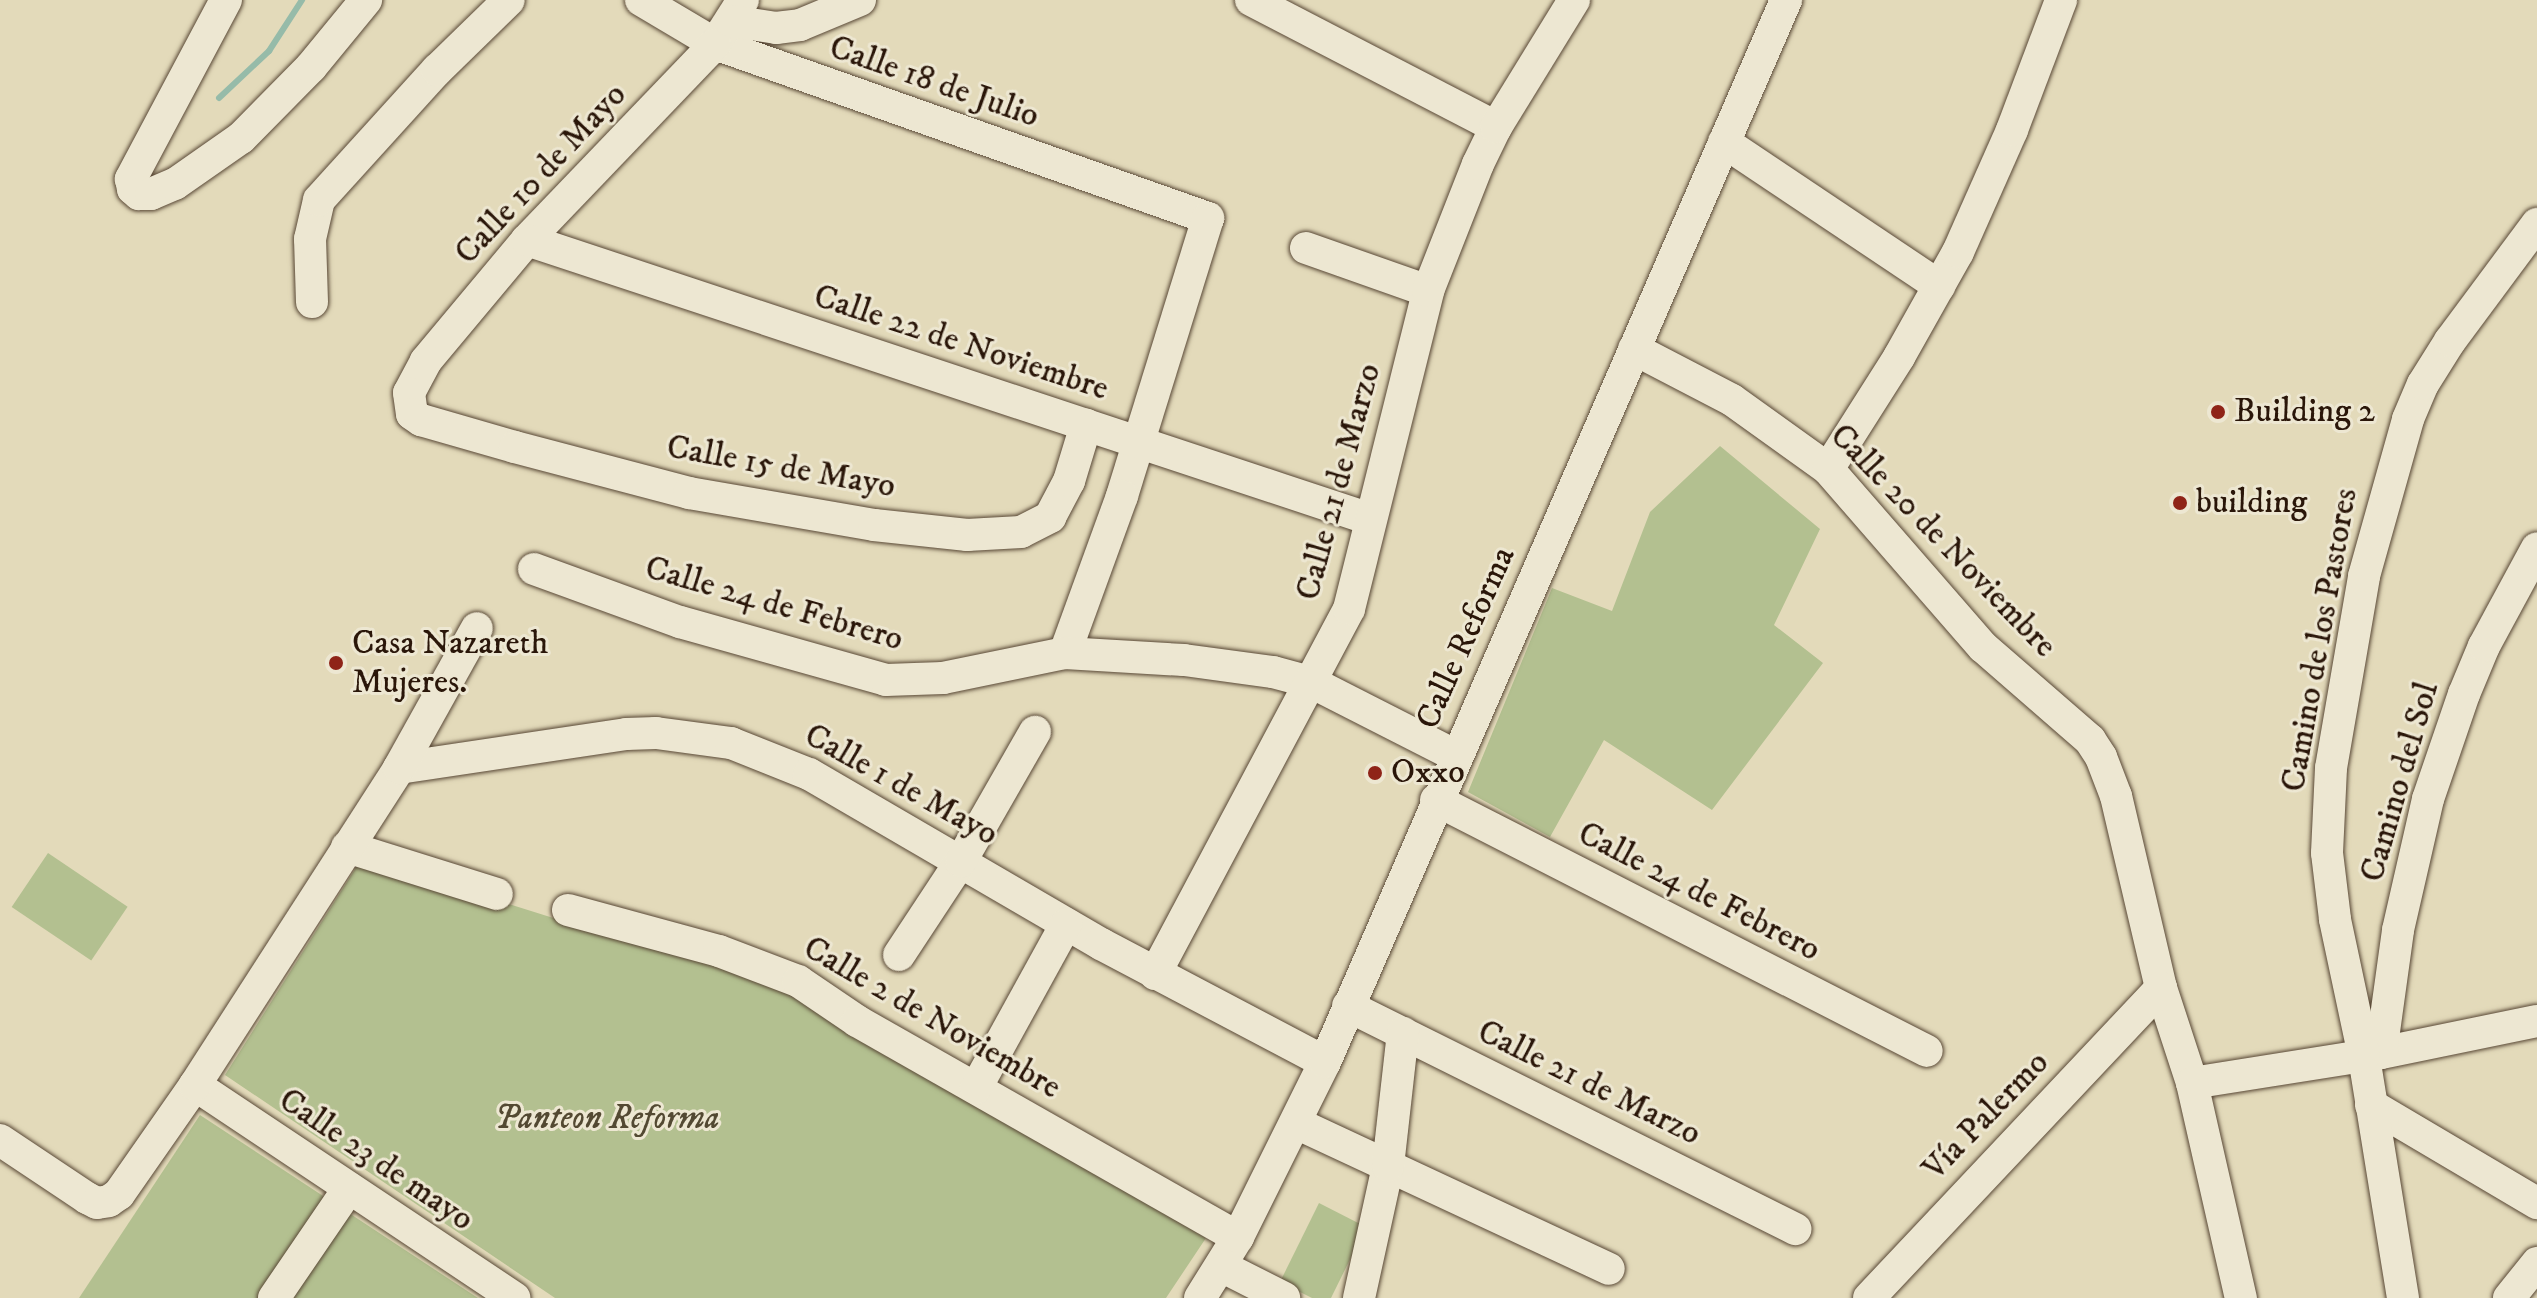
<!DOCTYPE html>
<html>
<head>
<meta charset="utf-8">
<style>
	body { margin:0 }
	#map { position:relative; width:2537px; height:1298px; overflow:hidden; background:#e3daba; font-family:"IM FELL DW Pica",serif }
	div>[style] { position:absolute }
	.green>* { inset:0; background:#b3c090; transform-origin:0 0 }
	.stream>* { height:6px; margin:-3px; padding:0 3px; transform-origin:3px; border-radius:3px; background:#96bba9 }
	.roads { filter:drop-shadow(0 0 2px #584735) drop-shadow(0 0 2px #584735) }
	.minor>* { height:32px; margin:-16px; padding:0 16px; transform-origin:16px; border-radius:16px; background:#ede7d2 }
	.dots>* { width:22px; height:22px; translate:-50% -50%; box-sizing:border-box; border:4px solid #ede7d2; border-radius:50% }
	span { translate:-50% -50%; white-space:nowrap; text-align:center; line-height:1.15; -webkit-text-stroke:6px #ede7d2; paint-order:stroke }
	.street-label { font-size:34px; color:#2a1609 }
	.poi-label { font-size:34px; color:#2a1609 }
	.left { translate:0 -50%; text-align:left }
	.park-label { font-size:34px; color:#534932; font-style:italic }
</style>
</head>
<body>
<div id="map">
	<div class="green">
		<div style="clip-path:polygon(1720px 446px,1820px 529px,1774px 625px,1823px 663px,1712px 810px,1604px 740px,1550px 837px,1468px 792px,1552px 588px,1612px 611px,1650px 512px)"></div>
		<div style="left:48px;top:853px;width:96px;height:65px;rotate:34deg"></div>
		<div style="clip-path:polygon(362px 858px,601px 933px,716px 964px,770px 985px,809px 1004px,1206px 1238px,1166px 1298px,555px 1298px,225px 1075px)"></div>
		<div style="clip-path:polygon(200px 1115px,478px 1298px,79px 1298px)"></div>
		<div style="clip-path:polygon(1319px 1203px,1366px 1227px,1331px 1298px,1312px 1298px,1280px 1282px)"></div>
	</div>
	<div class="stream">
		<div style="left:219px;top:98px;width:69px;rotate:-43.2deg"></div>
		<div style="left:269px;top:51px;width:61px;rotate:-57.1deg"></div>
	</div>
	<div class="roads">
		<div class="minor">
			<div style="left:226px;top:0;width:203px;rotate:118deg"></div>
			<div style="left:131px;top:179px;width:10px;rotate:79deg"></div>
			<div style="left:133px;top:189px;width:8px;rotate:40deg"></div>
			<div style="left:139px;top:194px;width:12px"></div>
			<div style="left:151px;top:194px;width:26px;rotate:-23deg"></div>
			<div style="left:175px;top:184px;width:80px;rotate:-34.9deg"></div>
			<div style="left:241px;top:138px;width:100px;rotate:-45.4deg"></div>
			<div style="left:311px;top:67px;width:87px;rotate:-50.6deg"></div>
			<div style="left:641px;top:0;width:86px;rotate:30.7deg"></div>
			<div style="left:715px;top:44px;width:523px;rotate:19.44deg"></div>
			<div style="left:1208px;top:218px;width:291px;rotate:107.2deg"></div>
			<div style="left:1122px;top:496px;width:167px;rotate:110deg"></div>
			<div style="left:743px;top:0;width:52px;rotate:122.5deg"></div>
			<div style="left:715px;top:44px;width:272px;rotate:133.8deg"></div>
			<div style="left:527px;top:240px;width:158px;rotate:129.9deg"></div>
			<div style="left:426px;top:361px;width:36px;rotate:118deg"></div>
			<div style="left:409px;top:393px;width:21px;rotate:82deg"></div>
			<div style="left:412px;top:414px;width:11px;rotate:34deg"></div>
			<div style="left:421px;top:420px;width:98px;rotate:16deg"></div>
			<div style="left:515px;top:447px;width:180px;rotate:14.8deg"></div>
			<div style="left:689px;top:493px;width:188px;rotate:9.8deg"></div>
			<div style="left:874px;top:525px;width:94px;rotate:6.1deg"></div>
			<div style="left:967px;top:535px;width:54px;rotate:-3.2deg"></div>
			<div style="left:1021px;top:532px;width:33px;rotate:-27deg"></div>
			<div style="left:1050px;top:517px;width:41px;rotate:-62.2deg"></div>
			<div style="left:1069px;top:481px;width:59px;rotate:-73.1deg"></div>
			<div style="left:1251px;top:0;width:276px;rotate:27.4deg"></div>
			<div style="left:731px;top:21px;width:46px;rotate:8.8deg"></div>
			<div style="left:776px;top:28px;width:24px;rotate:-7deg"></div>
			<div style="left:800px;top:25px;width:65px;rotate:-22.6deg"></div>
			<div style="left:1724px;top:142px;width:259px;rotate:33.8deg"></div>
			<div style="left:527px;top:240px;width:888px;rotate:18.31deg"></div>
			<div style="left:1306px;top:248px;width:129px;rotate:19.4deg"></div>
			<div style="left:312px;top:302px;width:63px;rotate:-91.8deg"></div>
			<div style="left:310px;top:239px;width:40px;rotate:-77deg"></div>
			<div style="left:319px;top:200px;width:176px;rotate:-47.8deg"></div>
			<div style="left:437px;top:70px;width:100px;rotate:-44.2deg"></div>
			<div style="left:1634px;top:349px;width:110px;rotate:27.5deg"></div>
			<div style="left:1732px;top:400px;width:118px;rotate:35.7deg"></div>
			<div style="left:1828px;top:469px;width:236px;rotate:49deg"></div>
			<div style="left:1983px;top:647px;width:142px;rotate:41deg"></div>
			<div style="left:2090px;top:740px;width:20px;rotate:57deg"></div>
			<div style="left:2101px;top:757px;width:42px;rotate:69deg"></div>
			<div style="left:2116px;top:796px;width:197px;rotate:76.8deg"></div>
			<div style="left:2161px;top:988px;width:100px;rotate:71.9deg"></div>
			<div style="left:2192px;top:1083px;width:191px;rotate:-9deg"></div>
			<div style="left:2381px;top:1053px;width:159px;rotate:-11.6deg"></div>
			<div style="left:1828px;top:469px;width:133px;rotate:-57.6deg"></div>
			<div style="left:1899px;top:357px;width:120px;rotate:-60.7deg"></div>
			<div style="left:1958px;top:252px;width:133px;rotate:-66.1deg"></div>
			<div style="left:2012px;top:130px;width:139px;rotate:-69.3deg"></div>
			<div style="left:534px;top:569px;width:155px;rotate:20deg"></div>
			<div style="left:680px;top:622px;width:214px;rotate:15.7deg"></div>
			<div style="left:886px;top:680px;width:57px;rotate:-2deg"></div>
			<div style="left:943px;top:678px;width:125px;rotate:-11.6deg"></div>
			<div style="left:1065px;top:653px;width:119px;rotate:3.4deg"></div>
			<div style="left:1184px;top:660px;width:90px;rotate:7.7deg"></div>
			<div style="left:1273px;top:672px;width:39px;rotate:15deg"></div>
			<div style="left:1311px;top:682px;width:163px;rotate:27deg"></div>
			<div style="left:399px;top:768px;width:230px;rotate:-8.5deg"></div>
			<div style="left:626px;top:734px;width:30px;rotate:-2deg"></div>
			<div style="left:656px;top:733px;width:76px;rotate:7.6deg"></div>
			<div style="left:731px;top:743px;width:84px;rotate:21.7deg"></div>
			<div style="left:809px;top:774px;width:338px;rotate:30.2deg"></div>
			<div style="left:1101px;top:944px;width:253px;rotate:27.8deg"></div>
			<div style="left:1436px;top:800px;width:551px;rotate:27.08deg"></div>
			<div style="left:347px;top:847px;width:157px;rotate:17.4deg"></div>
			<div style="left:568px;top:910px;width:156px;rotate:15.2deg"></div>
			<div style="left:719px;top:951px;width:85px;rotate:20.8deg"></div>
			<div style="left:798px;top:981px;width:71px;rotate:34.1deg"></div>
			<div style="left:857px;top:1021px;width:438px;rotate:29.6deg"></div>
			<div style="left:899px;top:955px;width:113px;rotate:-56.6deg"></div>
			<div style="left:961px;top:861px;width:149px;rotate:-60.2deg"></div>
			<div style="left:1155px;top:974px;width:413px;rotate:-62deg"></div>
			<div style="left:1349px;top:609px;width:328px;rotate:-76deg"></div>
			<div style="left:1428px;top:291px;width:136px;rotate:-68.5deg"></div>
			<div style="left:1478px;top:164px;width:41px;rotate:-64.1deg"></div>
			<div style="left:1496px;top:127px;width:149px;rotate:-58.4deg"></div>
			<div style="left:1348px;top:1006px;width:500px;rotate:26.5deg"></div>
			<div style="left:2381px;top:1053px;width:124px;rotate:-82.1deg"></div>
			<div style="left:2398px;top:930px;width:134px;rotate:-77.1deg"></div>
			<div style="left:2428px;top:799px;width:111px;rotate:-71.1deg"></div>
			<div style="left:2464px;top:694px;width:52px;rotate:-67.4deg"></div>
			<div style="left:2484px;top:646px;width:111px;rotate:-61.6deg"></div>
			<div style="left:2192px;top:1083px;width:221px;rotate:77.2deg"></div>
			<div style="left:195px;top:1085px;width:384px;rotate:33.7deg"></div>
			<div style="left:976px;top:1088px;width:187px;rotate:-61.2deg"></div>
			<div style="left:2371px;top:1105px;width:193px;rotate:30.6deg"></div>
			<div style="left:1296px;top:1123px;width:345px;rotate:25deg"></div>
			<div style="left:0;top:1140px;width:105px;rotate:33.7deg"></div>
			<div style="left:87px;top:1198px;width:11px;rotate:27deg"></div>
			<div style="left:97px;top:1203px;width:12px;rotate:-9deg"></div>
			<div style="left:109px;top:1201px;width:12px;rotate:-35deg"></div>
			<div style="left:119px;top:1194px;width:133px;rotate:-55.1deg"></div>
			<div style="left:195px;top:1085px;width:377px;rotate:-57.2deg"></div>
			<div style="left:399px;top:768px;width:160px;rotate:-60.9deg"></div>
			<div style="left:1221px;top:1266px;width:71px;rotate:26.9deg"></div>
			<div style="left:274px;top:1298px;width:133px;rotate:-55.7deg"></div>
			<div style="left:1200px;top:1298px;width:72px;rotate:-58.1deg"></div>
			<div style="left:1238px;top:1237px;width:195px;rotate:-63.6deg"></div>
			<div style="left:1325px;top:1062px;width:1158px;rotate:-66.53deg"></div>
			<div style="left:1359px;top:1298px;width:135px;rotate:-77.6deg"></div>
			<div style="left:1388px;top:1166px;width:134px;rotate:-83.6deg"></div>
			<div style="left:1869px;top:1298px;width:426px;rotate:-46.7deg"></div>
			<div style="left:2403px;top:1298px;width:245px;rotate:-99.2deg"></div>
			<div style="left:2364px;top:1056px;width:140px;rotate:-102deg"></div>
			<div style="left:2335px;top:919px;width:66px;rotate:-96.9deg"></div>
			<div style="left:2327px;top:853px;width:85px;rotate:-87.3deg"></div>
			<div style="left:2331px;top:768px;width:195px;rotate:-80.2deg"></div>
			<div style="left:2364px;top:576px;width:163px;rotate:-74.3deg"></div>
			<div style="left:2408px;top:419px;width:38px;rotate:-67deg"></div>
			<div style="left:2423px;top:384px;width:51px;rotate:-57.9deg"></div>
			<div style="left:2450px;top:341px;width:146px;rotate:-53.4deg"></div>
			<div style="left:2509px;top:1298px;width:45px;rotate:-51.3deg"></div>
		</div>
	</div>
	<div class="dots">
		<div style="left:2218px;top:412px;background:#8f2418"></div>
		<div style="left:2180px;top:503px;background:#8f2418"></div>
		<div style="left:336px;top:663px;background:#8f2418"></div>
		<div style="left:1375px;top:773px;background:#8f2418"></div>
	</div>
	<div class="street-label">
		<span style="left:934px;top:82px;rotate:19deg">Calle 18 de Julio</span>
		<span style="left:541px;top:174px;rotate:-47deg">Calle 10 de Mayo</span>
		<span style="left:961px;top:343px;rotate:18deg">Calle 22 de Noviembre</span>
		<span style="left:781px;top:467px;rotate:10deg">Calle 15 de Mayo</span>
		<span style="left:1339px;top:482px;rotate:-75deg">Calle 21 de Marzo</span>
		<span style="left:1943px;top:541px;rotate:46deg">Calle 20 de Noviembre</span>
		<span style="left:774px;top:604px;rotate:16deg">Calle 24 de Febrero</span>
		<span style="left:1466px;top:638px;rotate:-66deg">Calle Reforma</span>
		<span style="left:2320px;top:640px;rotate:-80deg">Camino de los Pastores</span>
		<span style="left:2400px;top:782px;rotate:-74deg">Camino del Sol</span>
		<span style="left:901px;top:785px;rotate:29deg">Calle 1 de Mayo</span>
		<span style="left:1699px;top:892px;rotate:27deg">Calle 24 de Febrero</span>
		<span style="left:932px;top:1018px;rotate:30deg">Calle 2 de Noviembre</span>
		<span style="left:1589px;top:1083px;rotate:26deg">Calle 21 de Marzo</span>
		<span style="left:1986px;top:1116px;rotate:-46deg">Vía Palermo</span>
		<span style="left:376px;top:1160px;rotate:34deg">Calle 23 de mayo</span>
	</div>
	<div class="poi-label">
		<span class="left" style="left:2234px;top:412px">Building 2</span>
		<span class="left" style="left:2196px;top:503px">building</span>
		<span class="left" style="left:352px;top:663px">Casa Nazareth<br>Mujeres.</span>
		<span class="left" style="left:1391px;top:773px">Oxxo</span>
	</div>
	<div class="park-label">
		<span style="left:607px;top:1119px">Panteon Reforma</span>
	</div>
</div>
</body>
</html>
